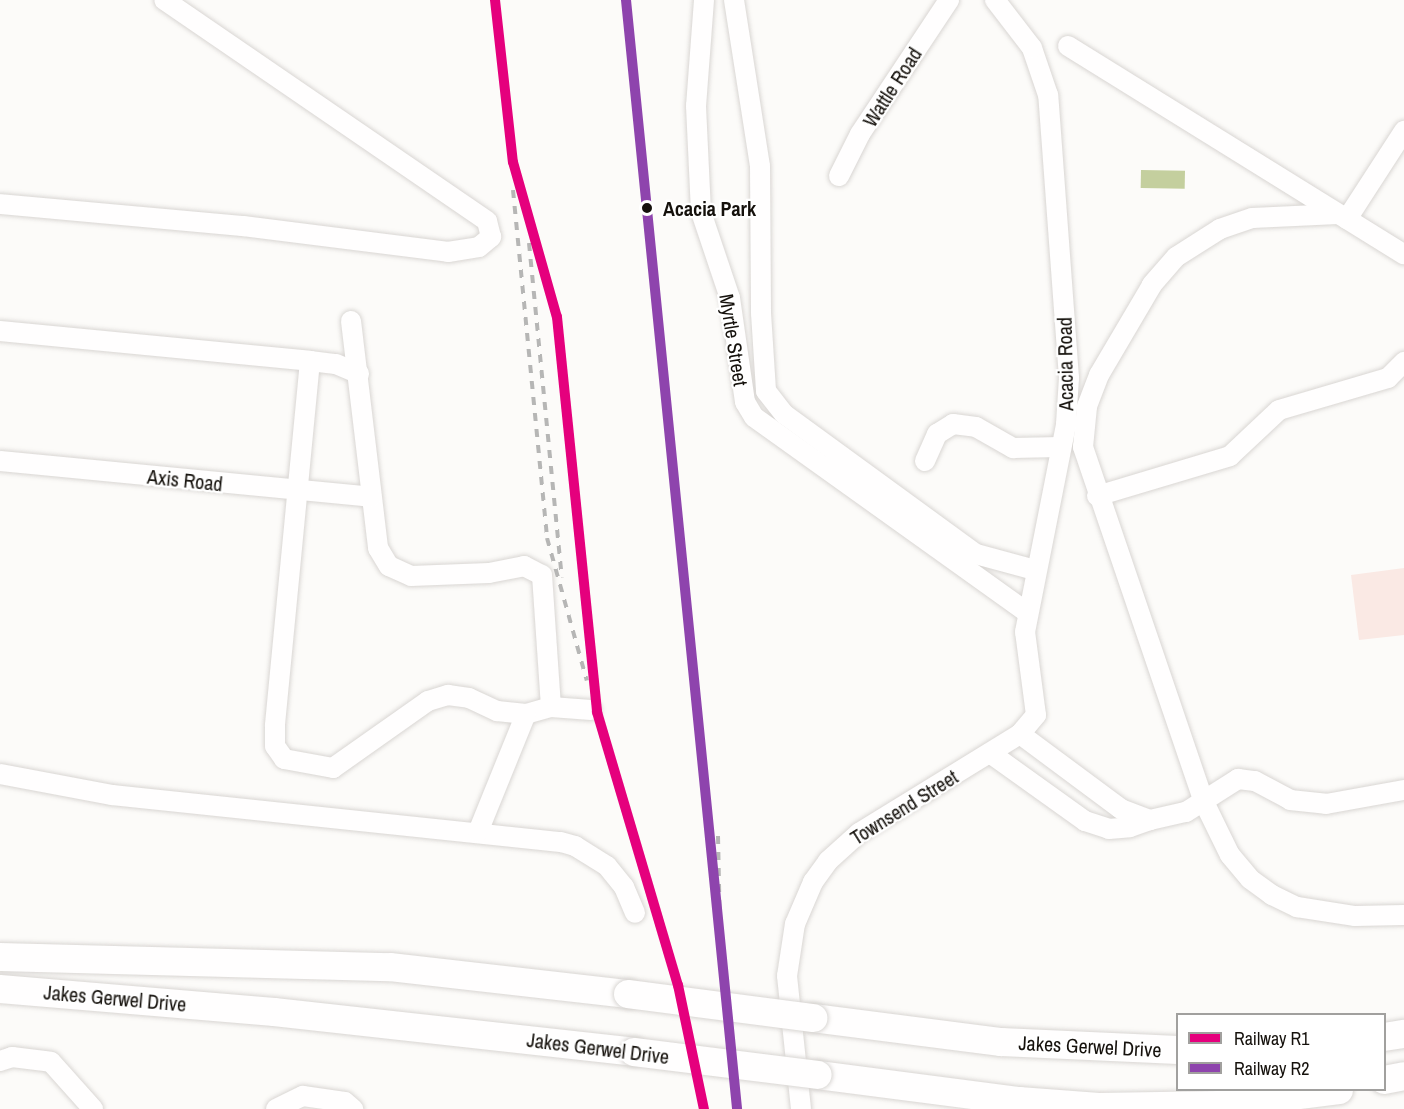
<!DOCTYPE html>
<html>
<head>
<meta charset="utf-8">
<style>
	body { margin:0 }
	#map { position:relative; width:1404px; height:1109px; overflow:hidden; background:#fcfbf9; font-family:"Archivo Narrow",sans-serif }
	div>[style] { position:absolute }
	.green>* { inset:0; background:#fae9e4 }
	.water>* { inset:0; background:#c4cf9e; transform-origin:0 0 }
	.roads { filter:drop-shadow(0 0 2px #d9d6d3) drop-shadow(0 0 2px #d9d6d3) }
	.minor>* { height:20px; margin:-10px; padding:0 10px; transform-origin:10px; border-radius:10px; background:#fffefe }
	.highway>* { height:28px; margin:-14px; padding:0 14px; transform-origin:14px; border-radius:14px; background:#fffefe }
	.rail>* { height:4px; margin-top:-2px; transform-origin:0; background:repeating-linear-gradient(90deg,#b6b6b5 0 8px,transparent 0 16px) }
	.bridges { filter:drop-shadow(0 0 2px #d9d6d3) drop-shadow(0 0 2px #d9d6d3) }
	.highway-bridge>* { height:28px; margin:-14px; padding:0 14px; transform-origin:14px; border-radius:14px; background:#fffefe }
	.rail-1>* { height:10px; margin:-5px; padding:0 5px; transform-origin:5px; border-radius:5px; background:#e5007d }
	.rail-2>* { height:10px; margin:-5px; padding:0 5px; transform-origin:5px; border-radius:5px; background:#8e44ad }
	.dots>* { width:16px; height:16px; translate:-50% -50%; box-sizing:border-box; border:3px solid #fff; border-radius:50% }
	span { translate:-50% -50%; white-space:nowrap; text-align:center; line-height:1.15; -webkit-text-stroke:4.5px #fff; paint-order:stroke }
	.street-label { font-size:20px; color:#15110c }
	.stop-label { font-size:20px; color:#15110c; font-weight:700 }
	.left { translate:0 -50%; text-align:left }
	.legend { position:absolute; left:1176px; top:1013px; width:210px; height:78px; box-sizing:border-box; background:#fff; border:2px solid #a1a09e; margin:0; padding:8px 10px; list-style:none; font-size:18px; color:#15110c }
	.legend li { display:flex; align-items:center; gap:12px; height:30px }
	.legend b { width:30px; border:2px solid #a1a09e }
</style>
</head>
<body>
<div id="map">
	<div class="green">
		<div style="clip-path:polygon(1404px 568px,1404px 635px,1359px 640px,1351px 575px)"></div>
	</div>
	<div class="water">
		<div style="left:1141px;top:170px;width:44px;height:18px;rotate:1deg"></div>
	</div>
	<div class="roads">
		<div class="minor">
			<div style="left:704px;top:0;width:106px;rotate:94.3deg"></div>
			<div style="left:696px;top:106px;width:106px;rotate:87.3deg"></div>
			<div style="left:701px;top:212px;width:91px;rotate:71.4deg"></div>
			<div style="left:730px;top:298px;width:105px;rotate:81.8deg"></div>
			<div style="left:745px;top:402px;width:17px;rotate:59deg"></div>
			<div style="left:754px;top:417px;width:337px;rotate:35.6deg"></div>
			<div style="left:734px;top:0;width:168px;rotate:81.1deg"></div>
			<div style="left:760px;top:166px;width:147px;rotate:89.6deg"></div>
			<div style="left:761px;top:313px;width:78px;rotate:86.3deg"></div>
			<div style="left:766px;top:391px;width:29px;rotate:52deg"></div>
			<div style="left:784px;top:414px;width:238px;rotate:36.1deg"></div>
			<div style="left:976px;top:554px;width:61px;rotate:15.2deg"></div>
			<div style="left:1068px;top:46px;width:395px;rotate:31.8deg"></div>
			<div style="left:839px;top:176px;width:47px;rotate:-63.4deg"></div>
			<div style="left:860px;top:134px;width:161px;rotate:-56.4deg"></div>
			<div style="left:0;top:204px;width:244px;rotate:5.2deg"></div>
			<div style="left:243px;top:226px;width:207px;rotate:7.2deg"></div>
			<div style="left:448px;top:252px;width:31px;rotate:-9deg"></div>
			<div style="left:479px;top:247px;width:16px;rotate:-40deg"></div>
			<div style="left:491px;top:237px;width:16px;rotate:-104deg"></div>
			<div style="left:487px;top:221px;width:391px;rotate:-145.6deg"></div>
			<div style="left:1338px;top:214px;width:86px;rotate:177.3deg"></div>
			<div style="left:1252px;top:218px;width:34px;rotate:161deg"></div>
			<div style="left:1220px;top:229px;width:52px;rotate:147.5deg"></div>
			<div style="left:1176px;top:257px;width:37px;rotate:131deg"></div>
			<div style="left:1152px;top:285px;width:104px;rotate:120.5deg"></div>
			<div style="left:1099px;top:375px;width:34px;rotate:111deg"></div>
			<div style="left:1087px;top:407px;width:40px;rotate:95.7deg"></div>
			<div style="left:1083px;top:447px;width:373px;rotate:71.2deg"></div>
			<div style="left:1203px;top:800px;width:61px;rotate:63.9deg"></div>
			<div style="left:1230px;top:855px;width:31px;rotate:50deg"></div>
			<div style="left:1250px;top:879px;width:27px;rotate:36deg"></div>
			<div style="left:1272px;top:895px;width:28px;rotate:26deg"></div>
			<div style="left:1297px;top:907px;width:59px;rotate:8.8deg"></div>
			<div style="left:1355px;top:916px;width:49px;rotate:-1.2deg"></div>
			<div style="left:1347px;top:219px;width:105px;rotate:-57.1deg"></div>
			<div style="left:351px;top:321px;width:229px;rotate:83.2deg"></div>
			<div style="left:378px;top:548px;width:21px;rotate:59deg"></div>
			<div style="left:389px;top:566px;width:24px;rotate:24deg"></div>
			<div style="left:411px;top:576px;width:78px;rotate:-2.2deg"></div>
			<div style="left:489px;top:573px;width:36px;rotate:-11deg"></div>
			<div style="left:524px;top:566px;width:20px;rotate:27deg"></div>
			<div style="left:542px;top:575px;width:132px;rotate:86.1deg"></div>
			<div style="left:0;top:331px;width:311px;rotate:5.5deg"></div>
			<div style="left:310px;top:361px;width:26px;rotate:7deg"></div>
			<div style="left:336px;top:364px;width:25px;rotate:23deg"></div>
			<div style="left:310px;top:361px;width:367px;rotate:95.5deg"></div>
			<div style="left:275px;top:726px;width:20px;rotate:90deg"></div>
			<div style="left:275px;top:746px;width:16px;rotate:55deg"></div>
			<div style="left:284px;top:759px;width:50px;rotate:10.4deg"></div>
			<div style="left:333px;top:768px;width:116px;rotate:-35.2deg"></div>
			<div style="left:428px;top:701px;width:21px;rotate:-17deg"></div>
			<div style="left:448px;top:695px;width:21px;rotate:8deg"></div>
			<div style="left:469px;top:698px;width:31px;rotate:25deg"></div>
			<div style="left:497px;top:711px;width:29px;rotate:6deg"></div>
			<div style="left:526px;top:714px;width:26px;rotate:-16deg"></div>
			<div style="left:551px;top:707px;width:40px;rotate:4.3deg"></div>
			<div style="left:0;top:461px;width:373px;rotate:5.5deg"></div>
			<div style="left:925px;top:461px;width:30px;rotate:-66deg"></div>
			<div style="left:937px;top:434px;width:19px;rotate:-32deg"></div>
			<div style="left:953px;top:424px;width:23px;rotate:7deg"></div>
			<div style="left:976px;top:427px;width:43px;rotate:29.6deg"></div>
			<div style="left:1013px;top:448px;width:47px;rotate:-1.2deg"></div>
			<div style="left:1097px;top:496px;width:139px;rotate:-16.7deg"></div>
			<div style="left:1230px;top:456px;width:67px;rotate:-43.2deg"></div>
			<div style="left:1279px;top:410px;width:114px;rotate:-16.4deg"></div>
			<div style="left:1388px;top:378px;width:23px;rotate:-45deg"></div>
			<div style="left:1020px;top:734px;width:126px;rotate:36.6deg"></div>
			<div style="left:1121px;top:809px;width:31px;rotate:21deg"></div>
			<div style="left:1150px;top:820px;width:37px;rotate:-13deg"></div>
			<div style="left:1186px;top:812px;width:62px;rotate:-32.4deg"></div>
			<div style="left:1238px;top:779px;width:17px;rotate:7deg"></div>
			<div style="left:1255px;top:781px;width:40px;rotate:28deg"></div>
			<div style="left:1290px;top:800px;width:36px;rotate:6deg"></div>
			<div style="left:1326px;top:804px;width:79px;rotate:-10.2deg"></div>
			<div style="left:990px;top:753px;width:117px;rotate:35.6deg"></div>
			<div style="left:1085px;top:821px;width:25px;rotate:18deg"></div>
			<div style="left:1109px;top:829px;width:21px;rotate:-5deg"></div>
			<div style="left:1130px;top:827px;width:21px;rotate:-19deg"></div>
			<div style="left:0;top:774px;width:114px;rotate:10.6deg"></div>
			<div style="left:112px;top:795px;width:451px;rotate:6deg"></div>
			<div style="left:561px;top:842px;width:15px;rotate:16deg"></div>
			<div style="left:575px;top:846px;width:38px;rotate:32deg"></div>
			<div style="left:607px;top:866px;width:27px;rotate:51deg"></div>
			<div style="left:624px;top:887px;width:28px;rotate:67deg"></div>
			<div style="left:478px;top:832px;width:127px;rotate:-67.9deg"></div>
			<div style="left:0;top:1061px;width:13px;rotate:-18deg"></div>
			<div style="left:12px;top:1057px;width:39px;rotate:7deg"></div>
			<div style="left:51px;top:1062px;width:63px;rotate:48.2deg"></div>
			<div style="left:276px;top:1109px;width:30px;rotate:-26deg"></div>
			<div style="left:303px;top:1096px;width:42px;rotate:8.1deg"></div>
			<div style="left:345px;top:1102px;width:11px;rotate:41deg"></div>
			<div style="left:801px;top:1109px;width:134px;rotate:-96deg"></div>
			<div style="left:787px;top:976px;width:53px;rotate:-81.3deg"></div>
			<div style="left:795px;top:924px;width:46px;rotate:-66.8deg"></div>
			<div style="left:813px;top:882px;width:26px;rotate:-54deg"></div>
			<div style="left:828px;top:861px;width:42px;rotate:-42.1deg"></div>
			<div style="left:859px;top:833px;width:189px;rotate:-31.6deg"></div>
			<div style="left:1020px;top:734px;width:25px;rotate:-50deg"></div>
			<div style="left:1036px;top:715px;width:84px;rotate:-97.5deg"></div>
			<div style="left:1025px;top:632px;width:212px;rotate:-78.8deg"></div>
			<div style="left:1066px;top:424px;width:46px;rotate:-86.3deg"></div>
			<div style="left:1069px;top:378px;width:284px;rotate:-94.2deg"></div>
			<div style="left:1048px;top:95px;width:50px;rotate:-108.8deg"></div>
			<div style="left:1032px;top:48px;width:61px;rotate:-127.6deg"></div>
		</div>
		<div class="highway">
			<div style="left:0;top:957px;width:390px;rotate:1.5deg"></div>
			<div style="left:390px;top:967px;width:240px;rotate:6.5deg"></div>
			<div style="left:0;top:989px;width:275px;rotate:4.8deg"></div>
			<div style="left:274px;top:1012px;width:362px;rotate:6.3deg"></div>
			<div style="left:813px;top:1018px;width:190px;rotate:7.3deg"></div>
			<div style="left:1001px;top:1042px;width:177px;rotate:2.6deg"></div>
			<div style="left:1384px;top:1037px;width:20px;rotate:-9deg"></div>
			<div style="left:818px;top:1075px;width:203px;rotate:7.4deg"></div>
			<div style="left:1019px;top:1101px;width:80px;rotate:4.3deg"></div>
			<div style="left:1099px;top:1107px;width:120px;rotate:-1deg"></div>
			<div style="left:1219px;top:1105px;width:121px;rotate:-7.1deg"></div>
			<div style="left:1384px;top:1080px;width:20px;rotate:-11deg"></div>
		</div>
	</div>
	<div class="rail">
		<div style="left:495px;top:0;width:163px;rotate:83.7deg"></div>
		<div style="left:513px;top:162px;width:161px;rotate:74.2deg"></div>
		<div style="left:557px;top:317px;width:397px;rotate:84.2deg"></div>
		<div style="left:597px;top:712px;width:285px;rotate:73.5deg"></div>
		<div style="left:678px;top:985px;width:127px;rotate:78.2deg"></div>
		<div style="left:513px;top:190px;width:350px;rotate:84.4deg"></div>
		<div style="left:547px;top:538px;width:148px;rotate:74.4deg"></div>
		<div style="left:529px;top:243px;width:336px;rotate:84.4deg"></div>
		<div style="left:718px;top:836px;width:96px;rotate:88.8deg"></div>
	</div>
	<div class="bridges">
		<div class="highway-bridge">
			<div style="left:628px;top:994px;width:187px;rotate:7.4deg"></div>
			<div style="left:634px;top:1052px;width:185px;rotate:7.1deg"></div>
		</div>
	</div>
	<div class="rail-1">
		<div style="left:495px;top:0;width:163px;rotate:83.7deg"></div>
		<div style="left:513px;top:162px;width:161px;rotate:74.2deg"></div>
		<div style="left:557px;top:317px;width:397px;rotate:84.2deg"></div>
		<div style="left:597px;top:712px;width:285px;rotate:73.5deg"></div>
		<div style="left:678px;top:985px;width:127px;rotate:78.2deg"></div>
	</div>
	<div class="rail-2">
		<div style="left:626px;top:0;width:1115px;rotate:84.28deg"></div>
	</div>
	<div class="dots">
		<div style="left:647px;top:208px;background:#15110c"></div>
	</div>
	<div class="street-label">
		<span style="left:892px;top:87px;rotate:-57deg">Wattle Road</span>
		<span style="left:734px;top:340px;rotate:81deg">Myrtle Street</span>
		<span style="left:1065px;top:364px;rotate:-91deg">Acacia Road</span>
		<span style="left:185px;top:480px;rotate:6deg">Axis Road</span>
		<span style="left:904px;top:807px;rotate:-32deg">Townsend Street</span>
		<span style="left:115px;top:998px;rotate:5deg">Jakes Gerwel Drive</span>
		<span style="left:1090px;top:1046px;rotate:3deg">Jakes Gerwel Drive</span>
		<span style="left:598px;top:1048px;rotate:7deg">Jakes Gerwel Drive</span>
	</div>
	<div class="stop-label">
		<span class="left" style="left:663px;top:208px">Acacia Park</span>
	</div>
	<ul class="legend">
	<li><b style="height:8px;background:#e5007d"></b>Railway R1</li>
	<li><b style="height:8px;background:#8e44ad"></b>Railway R2</li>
	</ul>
</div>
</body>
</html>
